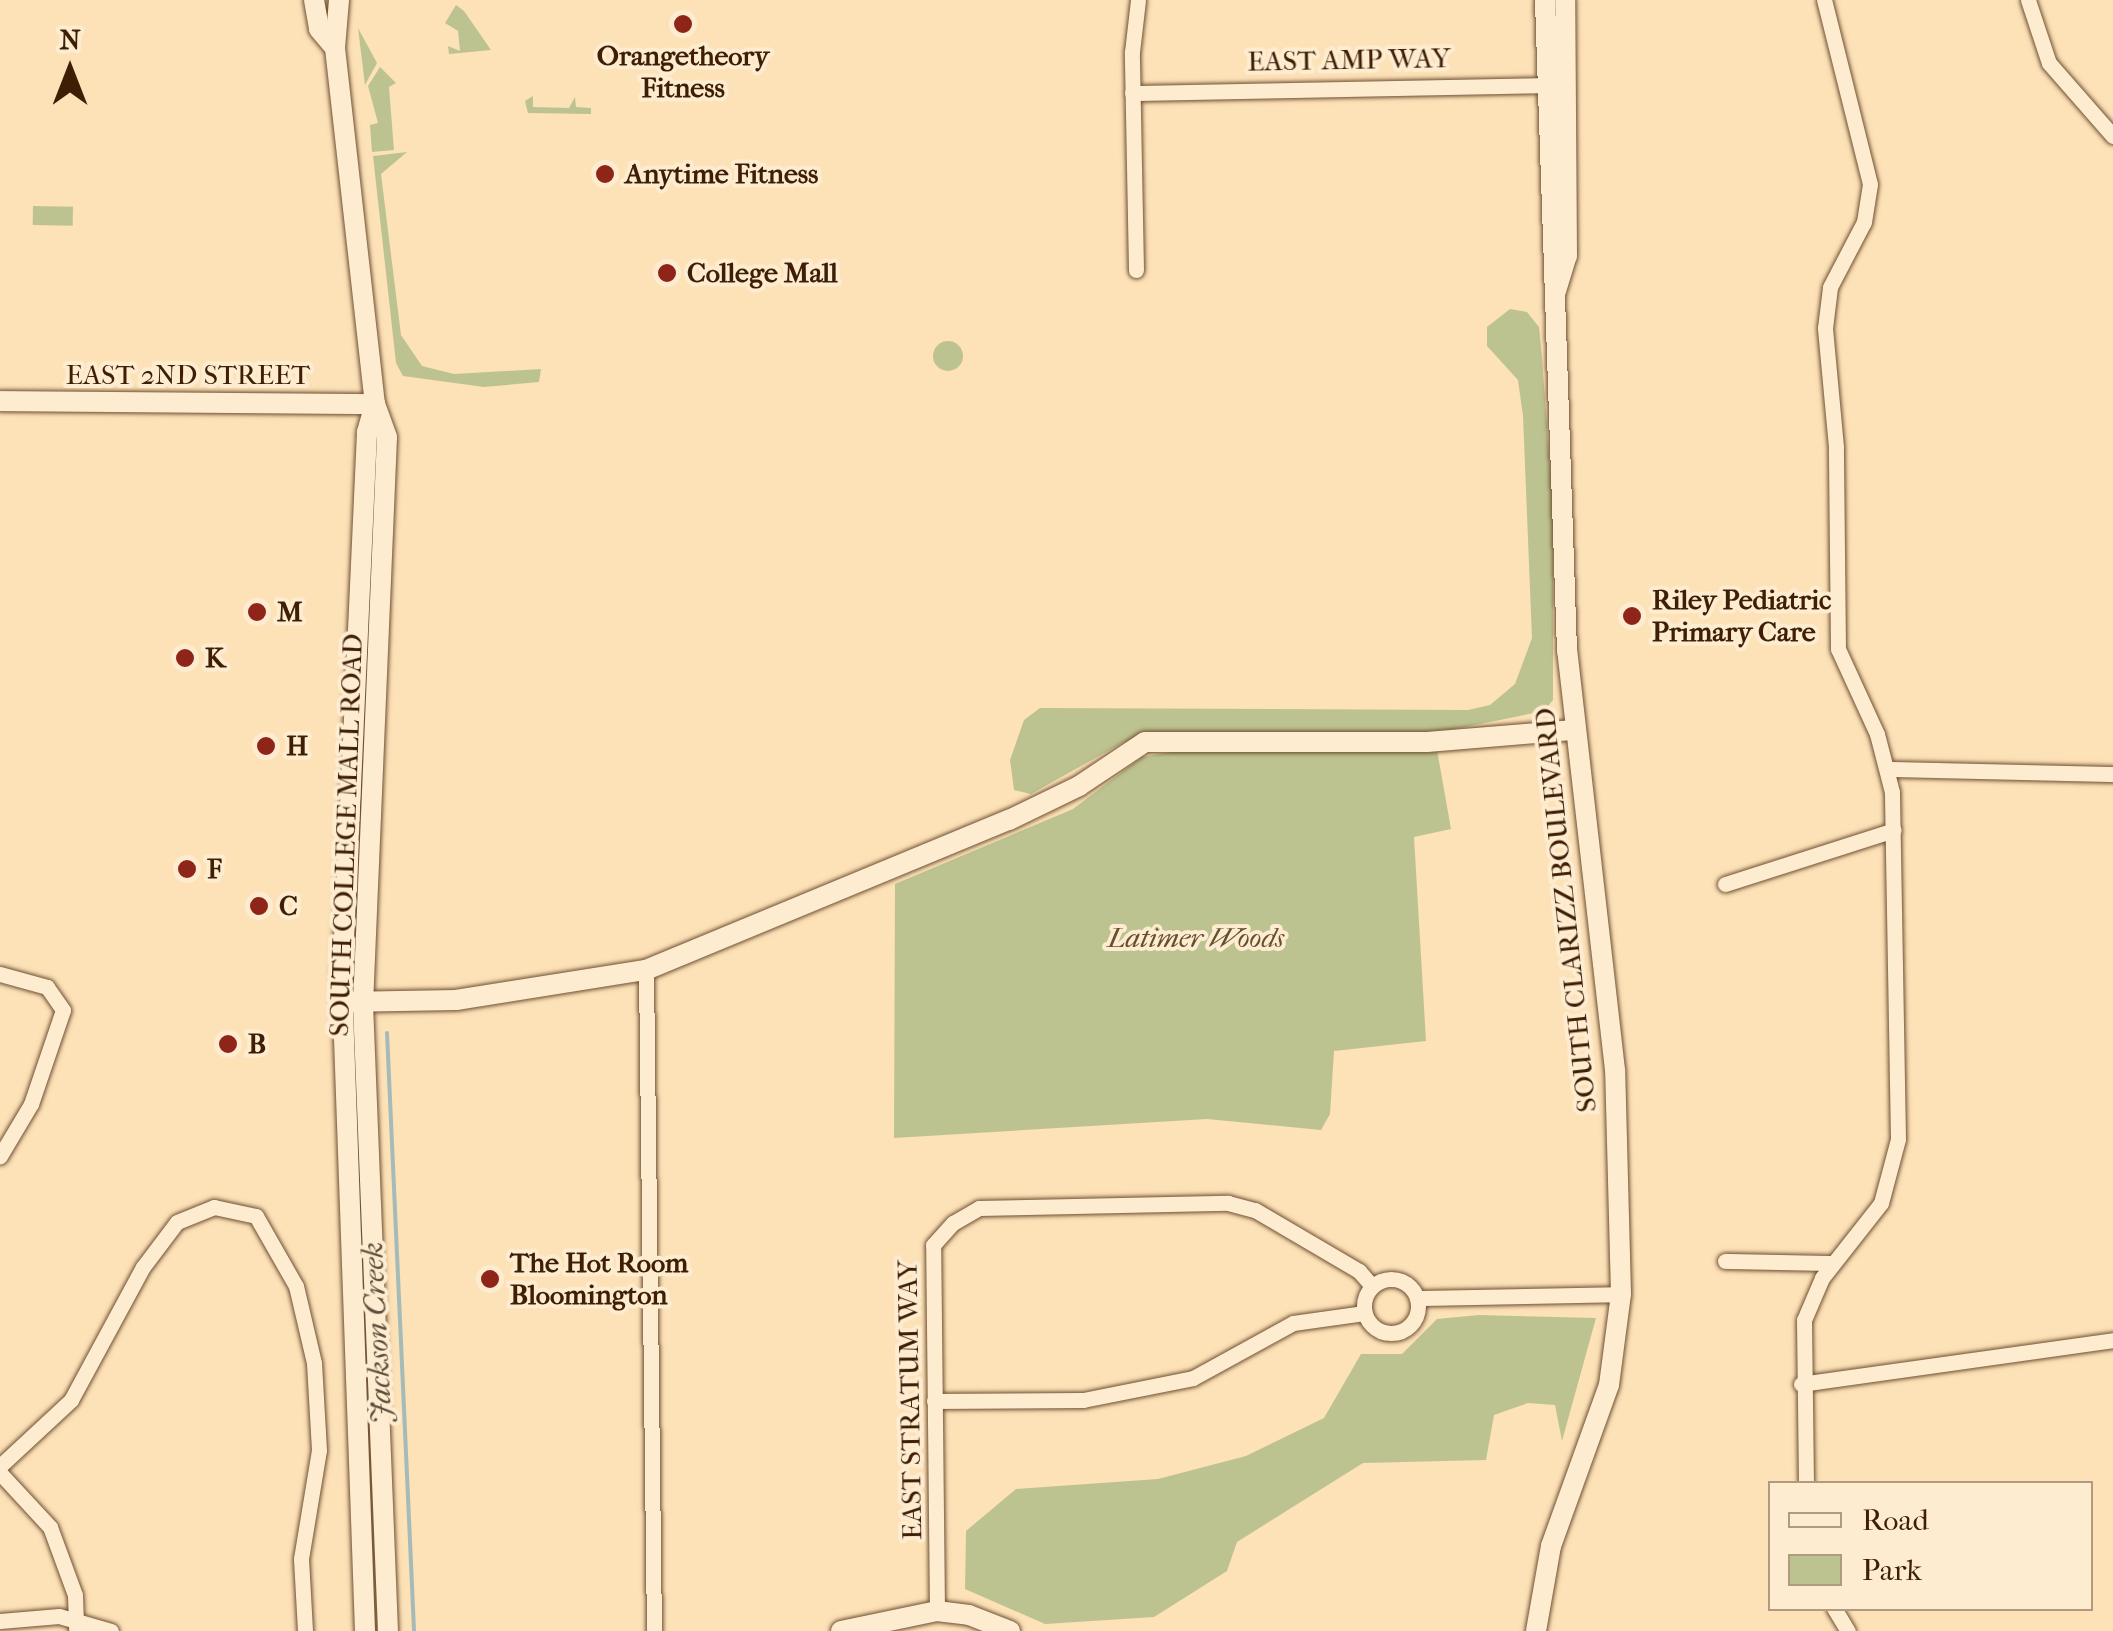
<!DOCTYPE html>
<html>
<head>
<meta charset="utf-8">
<style>
	body { margin:0 }
	#map { position:relative; width:2113px; height:1631px; overflow:hidden; background:#fde1b7; font-family:"IM FELL French Canon",serif }
	div>[style] { position:absolute }
	.green>* { inset:0; background:#bdc390; transform-origin:0 0 }
	.round { border-radius:50% }
	.stream>* { height:4px; margin:-2px; padding:0 2px; transform-origin:2px; border-radius:2px; background:#a4bbb9 }
	.roads { filter:drop-shadow(0 0 2px #6e5032) drop-shadow(0 0 2px #6e5032) }
	.street>* { height:15px; margin:-7.5px; padding:0 7.5px; transform-origin:7.5px; border-radius:7.5px; background:#feecd0 }
	.street>.ring { margin:-7.5px; padding:0; box-sizing:content-box; background:none; border:15px solid #feecd0; border-radius:50% }
	.secondary>* { height:20px; margin:-10px; padding:0 10px; transform-origin:10px; border-radius:10px; background:#feecd0 }
	.dots>* { width:28px; height:28px; translate:-50% -50%; box-sizing:border-box; border:5px solid #feecd0; border-radius:50% }
	span { translate:-50% -50%; white-space:nowrap; text-align:center; line-height:1.15; -webkit-text-stroke:8px #feecd0; paint-order:stroke }
	.poi-label { font-size:28px; color:#3e1f06; font-weight:700 }
	.left { translate:0 -50%; text-align:left }
	.street-label { font-size:28px; color:#3e1f06 }
	.park-label { font-size:28px; color:#64502f; font-style:italic }
	.water-label { font-size:30px; color:#5d4e3c; font-style:italic }
	.legend { position:absolute; left:1768px; top:1481px; width:325px; height:130px; box-sizing:border-box; background:#feecd0; border:2px solid #b19a7f; margin:0; padding:12px 18px; list-style:none; font-size:30px; color:#3e1f06 }
	.legend li { display:flex; align-items:center; gap:20px; height:50px }
	.legend b { width:50px; border:2px solid #b19a7f }
	.north { position:absolute; left:20px; top:20px; width:100px; height:100px; -webkit-text-stroke:8px #feecd0; paint-order:stroke; rotate:0deg; font-size:28px; font-weight:700; line-height:40px; text-align:center; color:#3e1f06 }
	.north::after { content:''; display:block; margin:auto; width:35px; height:45px; background:#3e1f06; clip-path:polygon(50% 0,100% 100%,50% 72%,0 100%) }
</style>
</head>
<body>
<div id="map">
	<div class="green">
		<div style="clip-path:polygon(456px 5px,464px 11px,491px 50px,449px 54px,448px 46px,460px 51px,458px 31px,445px 23px)"></div>
		<div style="clip-path:polygon(358px 28px,377px 63px,365px 85px)"></div>
		<div style="clip-path:polygon(380px 67px,396px 83px,389px 87px,394px 150px,372px 152px,370px 125px,378px 123px,368px 86px)"></div>
		<div style="clip-path:polygon(533px 96px,533px 107px,569px 108px,575px 97px,576px 107px,591px 108px,591px 114px,528px 113px,525px 101px)"></div>
		<div style="clip-path:polygon(407px 152px,381px 174px,401px 335px,422px 366px,454px 374px,541px 369px,539px 382px,484px 387px,403px 376px,396px 363px,373px 156px)"></div>
		<div style="left:33px;top:206px;width:40px;height:19px;rotate:1deg"></div>
		<div style="clip-path:polygon(1510px 309px,1527px 312px,1539px 327px,1542px 358px,1553px 508px,1553px 700px,1544px 711px,1430px 734px,1160px 732px,1124px 742px,1031px 794px,1014px 790px,1010px 760px,1024px 720px,1040px 708px,1468px 710px,1490px 705px,1515px 684px,1532px 638px,1523px 416px,1518px 380px,1487px 346px,1487px 327px)"></div>
		<div class="round" style="left:933px;top:341px;width:30px;height:30px"></div>
		<div style="clip-path:polygon(1209px 746px,1437px 750px,1451px 829px,1414px 837px,1426px 1041px,1334px 1051px,1330px 1114px,1321px 1130px,1207px 1119px,894px 1138px,895px 884px,1073px 809px,1142px 757px)"></div>
		<div style="clip-path:polygon(1479px 1315px,1596px 1318px,1562px 1441px,1555px 1405px,1528px 1403px,1494px 1415px,1486px 1460px,1363px 1463px,1237px 1542px,1227px 1571px,1154px 1617px,1045px 1624px,965px 1589px,966px 1531px,1016px 1489px,1158px 1479px,1246px 1456px,1324px 1418px,1361px 1354px,1402px 1354px,1437px 1319px)"></div>
	</div>
	<div class="stream">
		<div style="left:387px;top:1033px;width:599px;rotate:87.41deg"></div>
	</div>
	<div class="roads">
		<div class="street">
			<div style="left:2028px;top:0;width:66px;rotate:71.6deg"></div>
			<div style="left:2049px;top:63px;width:97px;rotate:48.8deg"></div>
			<div style="left:1132px;top:93px;width:425px;rotate:-1.1deg"></div>
			<div style="left:1136px;top:270px;width:218px;rotate:-91.1deg"></div>
			<div style="left:1132px;top:52px;width:52px;rotate:-83.4deg"></div>
			<div style="left:1889px;top:769px;width:224px;rotate:1.3deg"></div>
			<div style="left:1725px;top:884px;width:177px;rotate:-17.7deg"></div>
			<div style="left:646px;top:970px;width:661px;rotate:89.31deg"></div>
			<div style="left:0;top:974px;width:49px;rotate:15.5deg"></div>
			<div style="left:47px;top:987px;width:28px;rotate:55deg"></div>
			<div style="left:63px;top:1010px;width:99px;rotate:108.8deg"></div>
			<div style="left:31px;top:1104px;width:61px;rotate:120.8deg"></div>
			<div style="left:1725px;top:1261px;width:108px;rotate:1.1deg"></div>
			<div class="ring" style="left:1364px;top:1279px;width:39px;height:39px"></div>
			<div style="left:1417px;top:1298px;width:204px;rotate:-1.1deg"></div>
			<div style="left:1801px;top:1384px;width:315px;rotate:-8deg"></div>
			<div style="left:934px;top:1401px;width:149px;rotate:-0.4deg"></div>
			<div style="left:1083px;top:1400px;width:112px;rotate:-11.3deg"></div>
			<div style="left:1193px;top:1378px;width:114px;rotate:-28.8deg"></div>
			<div style="left:1293px;top:1323px;width:72px;rotate:-8deg"></div>
			<div style="left:0;top:1466px;width:97px;rotate:-42.9deg"></div>
			<div style="left:71px;top:1400px;width:151px;rotate:-61.6deg"></div>
			<div style="left:143px;top:1267px;width:56px;rotate:-52.9deg"></div>
			<div style="left:177px;top:1222px;width:40px;rotate:-22deg"></div>
			<div style="left:214px;top:1207px;width:43px;rotate:12.1deg"></div>
			<div style="left:256px;top:1216px;width:81px;rotate:60.3deg"></div>
			<div style="left:296px;top:1286px;width:79px;rotate:76.8deg"></div>
			<div style="left:314px;top:1363px;width:87px;rotate:86.7deg"></div>
			<div style="left:319px;top:1450px;width:110px;rotate:99.4deg"></div>
			<div style="left:301px;top:1559px;width:72px;rotate:86.8deg"></div>
			<div style="left:0;top:1473px;width:74px;rotate:47.2deg"></div>
			<div style="left:50px;top:1527px;width:72px;rotate:69.8deg"></div>
			<div style="left:75px;top:1595px;width:36px;rotate:88deg"></div>
			<div style="left:1806px;top:1484px;width:164px;rotate:-90.7deg"></div>
			<div style="left:1804px;top:1320px;width:46px;rotate:-66.8deg"></div>
			<div style="left:1822px;top:1278px;width:95px;rotate:-51.8deg"></div>
			<div style="left:1881px;top:1203px;width:66px;rotate:-75.1deg"></div>
			<div style="left:1898px;top:1139px;width:347px;rotate:-91deg"></div>
			<div style="left:1892px;top:792px;width:60px;rotate:-104.5deg"></div>
			<div style="left:1877px;top:734px;width:94px;rotate:-114.6deg"></div>
			<div style="left:1838px;top:649px;width:202px;rotate:-90.6deg"></div>
			<div style="left:1836px;top:447px;width:120px;rotate:-95.3deg"></div>
			<div style="left:1825px;top:328px;width:41px;rotate:-83deg"></div>
			<div style="left:1830px;top:287px;width:73px;rotate:-62.4deg"></div>
			<div style="left:1864px;top:222px;width:38px;rotate:-81deg"></div>
			<div style="left:1870px;top:184px;width:190px;rotate:-104deg"></div>
			<div style="left:1834px;top:1608px;width:27px;rotate:59deg"></div>
			<div style="left:937px;top:1611px;width:366px;rotate:-90.6deg"></div>
			<div style="left:933px;top:1245px;width:30px;rotate:-48deg"></div>
			<div style="left:953px;top:1223px;width:30px;rotate:-30deg"></div>
			<div style="left:979px;top:1208px;width:249px;rotate:-1.2deg"></div>
			<div style="left:1228px;top:1203px;width:28px;rotate:15deg"></div>
			<div style="left:1255px;top:1210px;width:121px;rotate:30.4deg"></div>
			<div style="left:1359px;top:1271px;width:20px;rotate:49deg"></div>
			<div style="left:0;top:1621px;width:59px;rotate:-4.8deg"></div>
			<div style="left:59px;top:1616px;width:54px;rotate:16.1deg"></div>
		</div>
		<div class="secondary">
			<div style="left:314px;top:0;width:29px;rotate:80deg"></div>
			<div style="left:319px;top:29px;width:25px;rotate:50deg"></div>
			<div style="left:339px;top:0;width:48px;rotate:94.8deg"></div>
			<div style="left:335px;top:48px;width:358px;rotate:83.6deg"></div>
			<div style="left:375px;top:404px;width:35px;rotate:70deg"></div>
			<div style="left:387px;top:437px;width:568px;rotate:92.42deg"></div>
			<div style="left:363px;top:1004px;width:627px;rotate:87.72deg"></div>
			<div style="left:1556px;top:291px;width:37px;rotate:-73deg"></div>
			<div style="left:1567px;top:256px;width:256px;rotate:-90.4deg"></div>
			<div style="left:0;top:401px;width:375px;rotate:0.5deg"></div>
			<div style="left:343px;top:1002px;width:113px;rotate:-1deg"></div>
			<div style="left:456px;top:1000px;width:192px;rotate:-9deg"></div>
			<div style="left:646px;top:970px;width:393px;rotate:-22.5deg"></div>
			<div style="left:1009px;top:820px;width:78px;rotate:-25.9deg"></div>
			<div style="left:1079px;top:786px;width:79px;rotate:-33.7deg"></div>
			<div style="left:1145px;top:742px;width:282px"></div>
			<div style="left:1427px;top:742px;width:145px;rotate:-4.7deg"></div>
			<div style="left:365px;top:1631px;width:648px;rotate:-92.03deg"></div>
			<div style="left:342px;top:983px;width:552px;rotate:-87.4deg"></div>
			<div style="left:367px;top:432px;width:29px;rotate:-74deg"></div>
			<div style="left:841px;top:1631px;width:98px;rotate:-11.8deg"></div>
			<div style="left:937px;top:1611px;width:32px;rotate:7deg"></div>
			<div style="left:969px;top:1615px;width:44px;rotate:21.3deg"></div>
			<div style="left:1536px;top:1631px;width:86px;rotate:-80deg"></div>
			<div style="left:1551px;top:1546px;width:171px;rotate:-70.2deg"></div>
			<div style="left:1609px;top:1385px;width:92px;rotate:-82.5deg"></div>
			<div style="left:1621px;top:1294px;width:224px;rotate:-91.5deg"></div>
			<div style="left:1615px;top:1070px;width:422px;rotate:-96.5deg"></div>
			<div style="left:1567px;top:651px;width:651px;rotate:-91.94deg"></div>
		</div>
	</div>
	<div class="dots">
		<div style="left:683px;top:24px;background:#8f2418"></div>
		<div style="left:605px;top:174px;background:#8f2418"></div>
		<div style="left:667px;top:273px;background:#8f2418"></div>
		<div style="left:257px;top:612px;background:#8f2418"></div>
		<div style="left:1632px;top:616px;background:#8f2418"></div>
		<div style="left:185px;top:658px;background:#8f2418"></div>
		<div style="left:266px;top:746px;background:#8f2418"></div>
		<div style="left:187px;top:869px;background:#8f2418"></div>
		<div style="left:259px;top:906px;background:#8f2418"></div>
		<div style="left:228px;top:1044px;background:#8f2418"></div>
		<div style="left:490px;top:1279px;background:#8f2418"></div>
	</div>
	<div class="poi-label">
		<span style="left:683px;top:72px">Orangetheory<br>Fitness</span>
		<span class="left" style="left:625px;top:174px">Anytime Fitness</span>
		<span class="left" style="left:687px;top:273px">College Mall</span>
		<span class="left" style="left:1652px;top:616px">Riley Pediatric<br>Primary Care</span>
		<span class="left" style="left:277px;top:612px">M</span>
		<span class="left" style="left:205px;top:658px">K</span>
		<span class="left" style="left:286px;top:746px">H</span>
		<span class="left" style="left:207px;top:869px">F</span>
		<span class="left" style="left:279px;top:906px">C</span>
		<span class="left" style="left:248px;top:1044px">B</span>
		<span class="left" style="left:510px;top:1279px">The Hot Room<br>Bloomington</span>
	</div>
	<div class="street-label">
		<span style="left:1349px;top:60px;rotate:-1deg">EAST AMP WAY</span>
		<span style="left:188px;top:375px">EAST 2ND STREET</span>
		<span style="left:346px;top:835px;rotate:-88deg">SOUTH COLLEGE MALL ROAD</span>
		<span style="left:1566px;top:910px;rotate:-96deg">SOUTH CLARIZZ BOULEVARD</span>
		<span style="left:910px;top:1400px;rotate:-91deg">EAST STRATUM WAY</span>
	</div>
	<div class="park-label">
		<span style="left:1196px;top:938px">Latimer Woods</span>
	</div>
	<div class="water-label">
		<span style="left:378px;top:1333px;rotate:-93deg">Jackson Creek</span>
	</div>
	<ul class="legend">
	<li><b style="height:12px;background:#feecd0"></b>Road</li>
	<li><b style="height:28px;background:#bdc390"></b>Park</li>
	</ul>
	<div class="north">N</div>
</div>
</body>
</html>
